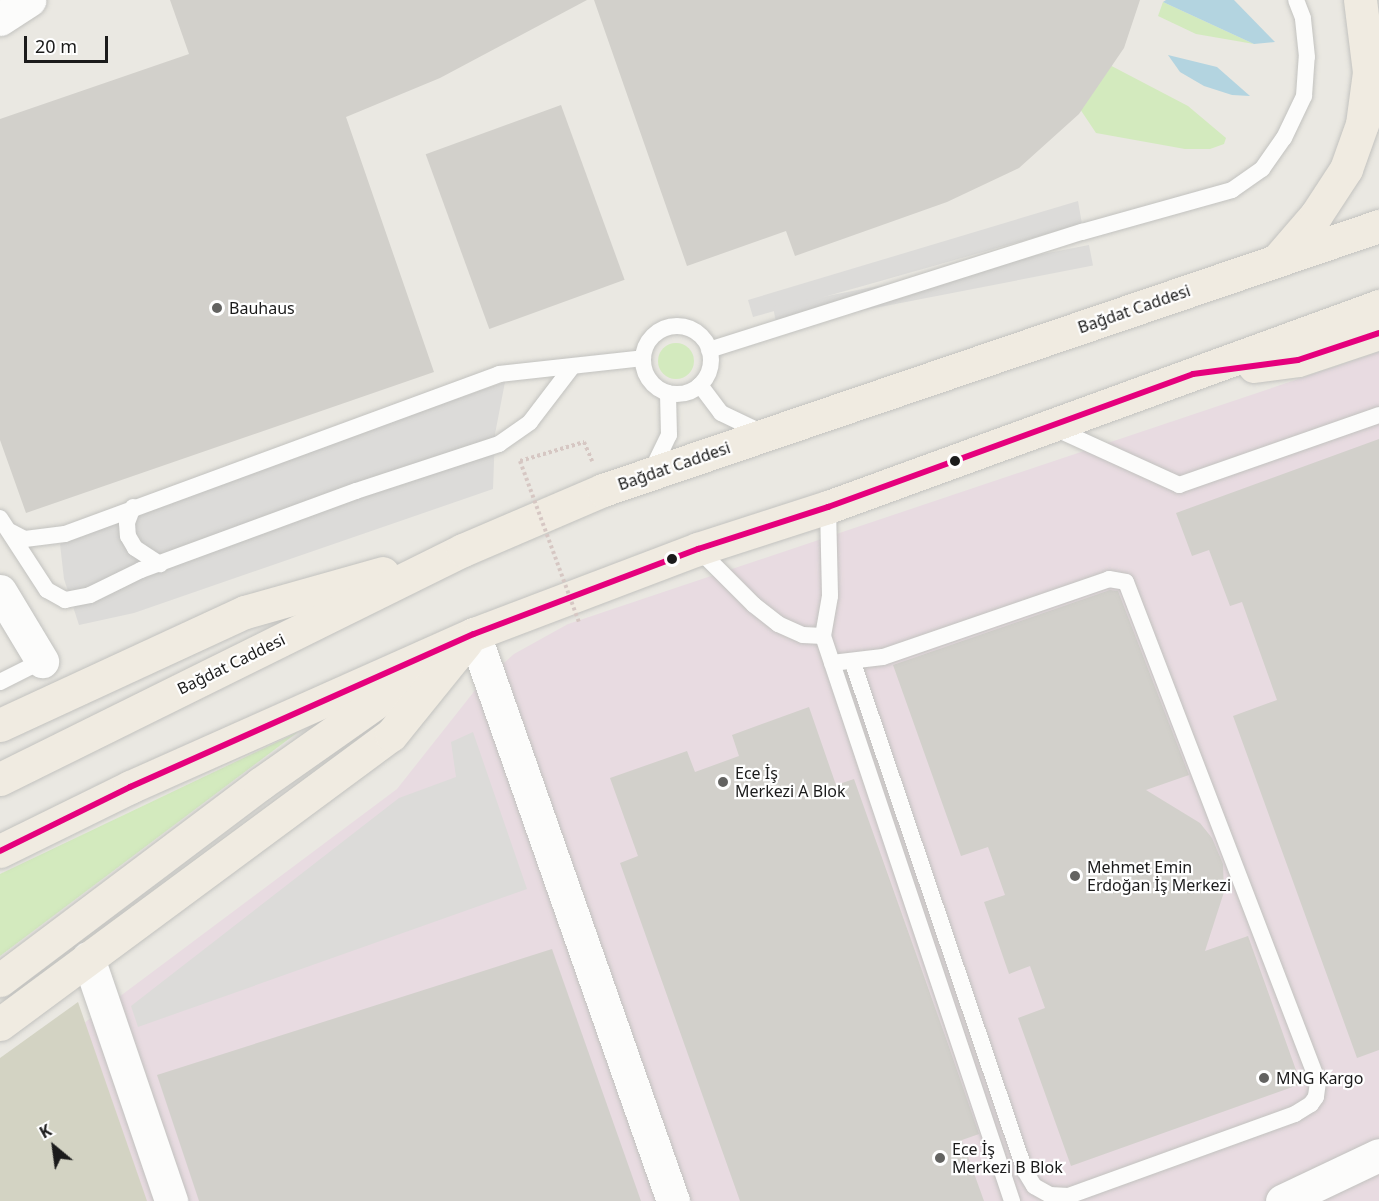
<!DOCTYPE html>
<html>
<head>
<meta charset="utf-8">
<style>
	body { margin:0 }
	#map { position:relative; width:1379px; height:1201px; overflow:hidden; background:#eae8e2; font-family:"Noto Sans",sans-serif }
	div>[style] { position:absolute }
	.industrial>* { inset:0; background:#e8dbe1 }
	.construction>* { inset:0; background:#d3d3c3 }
	.grass>* { inset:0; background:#d3eabe }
	.round { border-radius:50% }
	.parking>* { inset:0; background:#dcdbd9; transform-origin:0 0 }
	.water>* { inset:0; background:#b3d4e0 }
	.building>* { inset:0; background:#d2d0cb; transform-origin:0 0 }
	.path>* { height:4px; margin-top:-2px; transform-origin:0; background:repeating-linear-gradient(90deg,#d6c7c3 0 3px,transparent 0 6px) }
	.roads { filter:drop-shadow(0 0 2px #c2c2bf) drop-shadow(0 0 2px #c2c2bf) }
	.service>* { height:16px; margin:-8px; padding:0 8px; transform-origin:8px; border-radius:8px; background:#fcfcfb }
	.service>.ring { margin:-8px; padding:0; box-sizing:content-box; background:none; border:16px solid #fcfcfb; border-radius:50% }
	.minor>* { height:33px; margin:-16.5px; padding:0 16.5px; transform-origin:16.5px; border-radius:16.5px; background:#fcfcfb }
	.primary>* { height:33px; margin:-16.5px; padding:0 16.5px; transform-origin:16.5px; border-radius:16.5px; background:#f0ebe1 }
	.path-bridge>* { height:4px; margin-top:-2px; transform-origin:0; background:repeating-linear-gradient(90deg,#d6c7c3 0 3px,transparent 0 6px) }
	.bus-1>* { height:6px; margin:-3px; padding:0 3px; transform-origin:3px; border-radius:3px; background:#e5007d }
	.dots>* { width:16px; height:16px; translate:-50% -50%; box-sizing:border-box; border:3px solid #fff; border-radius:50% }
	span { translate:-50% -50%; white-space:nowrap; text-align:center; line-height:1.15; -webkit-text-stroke:4.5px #fff; paint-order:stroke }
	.poi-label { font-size:16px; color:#1b1b1b }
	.left { translate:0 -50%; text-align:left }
	.street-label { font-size:16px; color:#1b1b1b }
	.north { position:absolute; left:24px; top:1117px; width:60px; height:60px; -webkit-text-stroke:4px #fff; paint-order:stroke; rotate:331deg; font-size:16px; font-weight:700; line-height:24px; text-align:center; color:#1b1b1b }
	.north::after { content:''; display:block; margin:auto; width:21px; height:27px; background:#1b1b1b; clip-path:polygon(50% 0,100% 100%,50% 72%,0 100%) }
	.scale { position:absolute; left:24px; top:36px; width:84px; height:27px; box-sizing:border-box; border:3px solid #1b1b1b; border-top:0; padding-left:8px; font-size:18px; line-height:21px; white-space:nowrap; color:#1b1b1b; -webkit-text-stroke:4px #fff; paint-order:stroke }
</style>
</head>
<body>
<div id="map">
	<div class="industrial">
		<div style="clip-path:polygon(1379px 352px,1379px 1201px,0 1201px,0 1086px,397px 789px,480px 684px,514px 654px,568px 624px)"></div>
	</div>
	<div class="construction">
		<div style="clip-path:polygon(78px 1002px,147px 1201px,0 1201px,0 1058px)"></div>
	</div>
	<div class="grass">
		<div style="clip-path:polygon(1163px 2px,1254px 44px,1196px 34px,1158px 16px)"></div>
		<div style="clip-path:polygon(1102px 61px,1188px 106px,1226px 138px,1224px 144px,1210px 149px,1185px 149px,1096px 133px,1072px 97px)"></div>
		<div class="round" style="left:658px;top:343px;width:36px;height:36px"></div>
		<div style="clip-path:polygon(298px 732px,0 956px,0 874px)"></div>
	</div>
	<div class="parking">
		<div style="clip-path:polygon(1078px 201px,1082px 224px,753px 317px,748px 300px)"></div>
		<div style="left:1089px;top:245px;width:21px;height:322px;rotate:79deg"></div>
		<div style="clip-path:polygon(505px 382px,495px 434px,493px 489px,134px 613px,79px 625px,64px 579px,60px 544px,178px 496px)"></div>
		<div style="clip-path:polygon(473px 732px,527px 889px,138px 1027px,131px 1006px,399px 798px,456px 777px,451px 742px)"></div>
	</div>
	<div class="water">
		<div style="clip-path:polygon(1166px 0,1234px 0,1275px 42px,1254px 44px,1163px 2px)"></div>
		<div style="clip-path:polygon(1168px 55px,1217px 67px,1250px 96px,1232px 95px,1204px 86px,1180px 72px)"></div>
	</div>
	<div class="building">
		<div style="clip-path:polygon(170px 0,587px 0,440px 78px,346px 117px,434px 372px,26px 513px,0 440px,0 119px,189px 54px)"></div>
		<div style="clip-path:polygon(594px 0,1140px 0,1124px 48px,1079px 114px,1019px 168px,947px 202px,795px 256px,786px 231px,687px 266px)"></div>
		<div style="left:561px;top:105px;width:186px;height:144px;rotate:70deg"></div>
		<div style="clip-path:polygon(1379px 439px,1379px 1050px,1357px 1058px,1233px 716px,1277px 700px,1242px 602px,1230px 606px,1209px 550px,1192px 556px,1176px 513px)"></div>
		<div style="clip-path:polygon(1110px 590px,1118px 591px,1189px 775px,1146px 790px,1200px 823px,1212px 838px,1223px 864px,1224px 892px,1205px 951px,1248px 936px,1301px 1084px,1071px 1166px,1018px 1018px,1045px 1008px,1030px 966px,1009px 974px,984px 902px,1005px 895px,988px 847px,961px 856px,893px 665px)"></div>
		<div style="clip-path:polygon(809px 707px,836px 785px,854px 779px,948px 1044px,979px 1134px,962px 1140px,984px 1201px,740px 1201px,620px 863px,638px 856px,610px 778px,687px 751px,695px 772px,739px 756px,732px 735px)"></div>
		<div style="clip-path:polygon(552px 949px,641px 1201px,199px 1201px,157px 1075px)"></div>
	</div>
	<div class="path">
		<div style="left:520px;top:461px;width:67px;rotate:-16.5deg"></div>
		<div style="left:584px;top:442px;width:21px;rotate:67deg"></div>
	</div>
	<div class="roads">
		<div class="service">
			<div class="ring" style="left:643px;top:326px;width:52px;height:52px"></div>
			<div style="left:709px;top:350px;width:391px;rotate:-17.6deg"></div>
			<div style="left:1082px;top:232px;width:156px;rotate:-15.6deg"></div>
			<div style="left:1232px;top:190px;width:37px;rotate:-35deg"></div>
			<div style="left:1262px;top:169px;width:38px;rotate:-55deg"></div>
			<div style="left:1284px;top:138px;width:47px;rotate:-64.5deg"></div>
			<div style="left:1304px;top:96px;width:39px;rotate:-86deg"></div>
			<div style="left:1307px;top:57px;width:39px;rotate:-96deg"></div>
			<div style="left:1303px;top:18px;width:19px;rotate:-111deg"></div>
			<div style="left:700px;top:385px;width:35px;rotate:53deg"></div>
			<div style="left:721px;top:413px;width:47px;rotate:25.5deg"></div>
			<div style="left:1052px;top:427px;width:140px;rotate:24.5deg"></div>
			<div style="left:1179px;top:485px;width:212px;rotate:-19.3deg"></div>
			<div style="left:651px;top:472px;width:41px;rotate:-64.1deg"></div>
			<div style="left:669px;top:435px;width:42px;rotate:-91.4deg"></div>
			<div style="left:133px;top:507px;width:17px;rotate:111deg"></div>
			<div style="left:127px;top:523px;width:13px;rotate:86deg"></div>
			<div style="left:128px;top:536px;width:14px;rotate:60deg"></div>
			<div style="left:135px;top:548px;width:30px;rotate:33deg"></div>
			<div style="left:828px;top:507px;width:89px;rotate:88.7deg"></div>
			<div style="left:830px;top:596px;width:41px;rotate:99.9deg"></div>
			<div style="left:823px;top:636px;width:596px;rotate:71.5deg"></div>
			<div style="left:0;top:518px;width:86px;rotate:56.9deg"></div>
			<div style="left:47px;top:590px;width:21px;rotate:29deg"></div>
			<div style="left:65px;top:600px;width:25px;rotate:-11deg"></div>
			<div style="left:90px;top:595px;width:57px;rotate:-26.1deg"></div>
			<div style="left:141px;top:570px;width:229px;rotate:-20.2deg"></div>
			<div style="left:356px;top:491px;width:151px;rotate:-18.2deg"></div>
			<div style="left:499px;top:444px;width:38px;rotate:-35deg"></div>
			<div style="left:530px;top:422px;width:69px;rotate:-52.6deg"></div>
			<div style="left:11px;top:532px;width:16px;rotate:27deg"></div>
			<div style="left:25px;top:539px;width:40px;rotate:-7.1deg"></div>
			<div style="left:65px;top:534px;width:463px;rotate:-20.2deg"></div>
			<div style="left:499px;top:374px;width:145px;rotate:-6.3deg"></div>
			<div style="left:698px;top:549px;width:79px;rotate:45deg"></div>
			<div style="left:754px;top:605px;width:31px;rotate:38deg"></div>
			<div style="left:778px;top:624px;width:27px;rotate:24deg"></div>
			<div style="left:803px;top:635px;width:20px;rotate:3deg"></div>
			<div style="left:832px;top:663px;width:51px;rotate:-6.7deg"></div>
			<div style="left:883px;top:657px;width:239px;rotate:-19deg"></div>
			<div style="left:1109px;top:579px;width:17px;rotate:10deg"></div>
			<div style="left:1126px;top:582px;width:536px;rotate:68.99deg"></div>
			<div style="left:1318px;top:1082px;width:15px;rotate:98deg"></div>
			<div style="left:1316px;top:1097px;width:9px;rotate:126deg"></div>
			<div style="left:1311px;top:1104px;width:19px;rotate:148deg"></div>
			<div style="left:1295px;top:1114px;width:241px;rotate:160.1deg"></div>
			<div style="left:1068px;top:1196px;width:18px;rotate:-177deg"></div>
			<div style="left:1050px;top:1195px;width:18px;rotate:-151deg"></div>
			<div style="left:1034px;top:1186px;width:17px;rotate:-121deg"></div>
			<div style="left:1025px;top:1171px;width:536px;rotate:-108.71deg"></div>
			<div style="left:0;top:682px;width:47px;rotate:-26.6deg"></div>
		</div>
		<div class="minor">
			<div style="left:0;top:19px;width:35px;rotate:-33deg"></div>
			<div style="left:0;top:591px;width:82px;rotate:59deg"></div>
			<div style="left:474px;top:634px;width:601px;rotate:70.66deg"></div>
			<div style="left:88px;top:958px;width:257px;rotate:71.1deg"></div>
			<div style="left:1282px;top:1201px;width:107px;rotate:-25.4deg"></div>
		</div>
		<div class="primary">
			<div style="left:1278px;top:259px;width:58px;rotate:-49.2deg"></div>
			<div style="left:1316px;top:215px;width:55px;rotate:-56.9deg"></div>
			<div style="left:1346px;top:169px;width:48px;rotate:-70.4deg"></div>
			<div style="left:1362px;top:124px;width:52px;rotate:-82.3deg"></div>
			<div style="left:1369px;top:72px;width:73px;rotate:-97.1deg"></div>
			<div style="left:1254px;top:366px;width:44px;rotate:-7.8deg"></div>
			<div style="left:1298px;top:360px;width:85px;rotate:-18.4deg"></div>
			<div style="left:0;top:725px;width:270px;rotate:-24.8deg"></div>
			<div style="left:245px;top:612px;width:143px;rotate:-15.8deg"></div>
			<div style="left:0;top:779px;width:517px;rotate:-26.32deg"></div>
			<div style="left:463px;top:550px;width:152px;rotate:-23.2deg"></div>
			<div style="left:603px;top:490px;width:820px;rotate:-18.79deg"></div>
			<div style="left:0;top:851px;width:145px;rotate:-26.2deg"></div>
			<div style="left:130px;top:787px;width:376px;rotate:-24deg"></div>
			<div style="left:474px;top:634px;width:240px;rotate:-20.8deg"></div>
			<div style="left:698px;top:549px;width:137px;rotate:-17.9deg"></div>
			<div style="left:828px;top:507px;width:587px;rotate:-20.04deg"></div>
			<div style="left:0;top:980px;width:326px;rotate:-37deg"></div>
			<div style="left:260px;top:784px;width:186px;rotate:-35.1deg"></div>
			<div style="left:0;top:1024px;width:486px;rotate:-36.5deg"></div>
			<div style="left:391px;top:735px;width:119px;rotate:-51.1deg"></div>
		</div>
	</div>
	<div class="path-bridge">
		<div style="left:520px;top:461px;width:171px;rotate:69.9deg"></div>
	</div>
	<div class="bus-1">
		<div style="left:0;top:851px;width:145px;rotate:-26.2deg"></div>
		<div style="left:130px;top:787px;width:376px;rotate:-24deg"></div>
		<div style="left:474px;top:634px;width:240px;rotate:-20.8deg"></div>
		<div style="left:698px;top:549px;width:137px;rotate:-17.9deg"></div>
		<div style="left:828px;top:507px;width:388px;rotate:-20deg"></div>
		<div style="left:1193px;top:374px;width:106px;rotate:-7.6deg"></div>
		<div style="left:1298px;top:360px;width:85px;rotate:-18.4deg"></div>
	</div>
	<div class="dots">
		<div style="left:217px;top:308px;background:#636361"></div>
		<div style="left:955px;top:461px;background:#1b1b1b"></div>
		<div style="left:672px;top:559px;background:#1b1b1b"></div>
		<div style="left:723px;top:782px;background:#636361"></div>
		<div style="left:1075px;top:876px;background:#636361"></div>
		<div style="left:1264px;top:1078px;background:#636361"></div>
		<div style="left:940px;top:1158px;background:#636361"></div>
	</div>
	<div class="poi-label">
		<span class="left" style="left:229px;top:308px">Bauhaus</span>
		<span class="left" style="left:735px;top:782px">Ece İş<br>Merkezi A Blok</span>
		<span class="left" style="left:1087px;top:876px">Mehmet Emin<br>Erdoğan İş Merkezi</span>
		<span class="left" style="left:1276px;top:1078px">MNG Kargo</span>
		<span class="left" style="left:952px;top:1158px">Ece İş<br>Merkezi B Blok</span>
	</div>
	<div class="street-label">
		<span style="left:1134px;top:309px;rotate:-19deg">Bağdat Caddesi</span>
		<span style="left:674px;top:466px;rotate:-19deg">Bağdat Caddesi</span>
		<span style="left:231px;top:664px;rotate:-26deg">Bağdat Caddesi</span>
	</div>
	<div class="north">K</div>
	<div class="scale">20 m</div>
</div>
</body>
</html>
